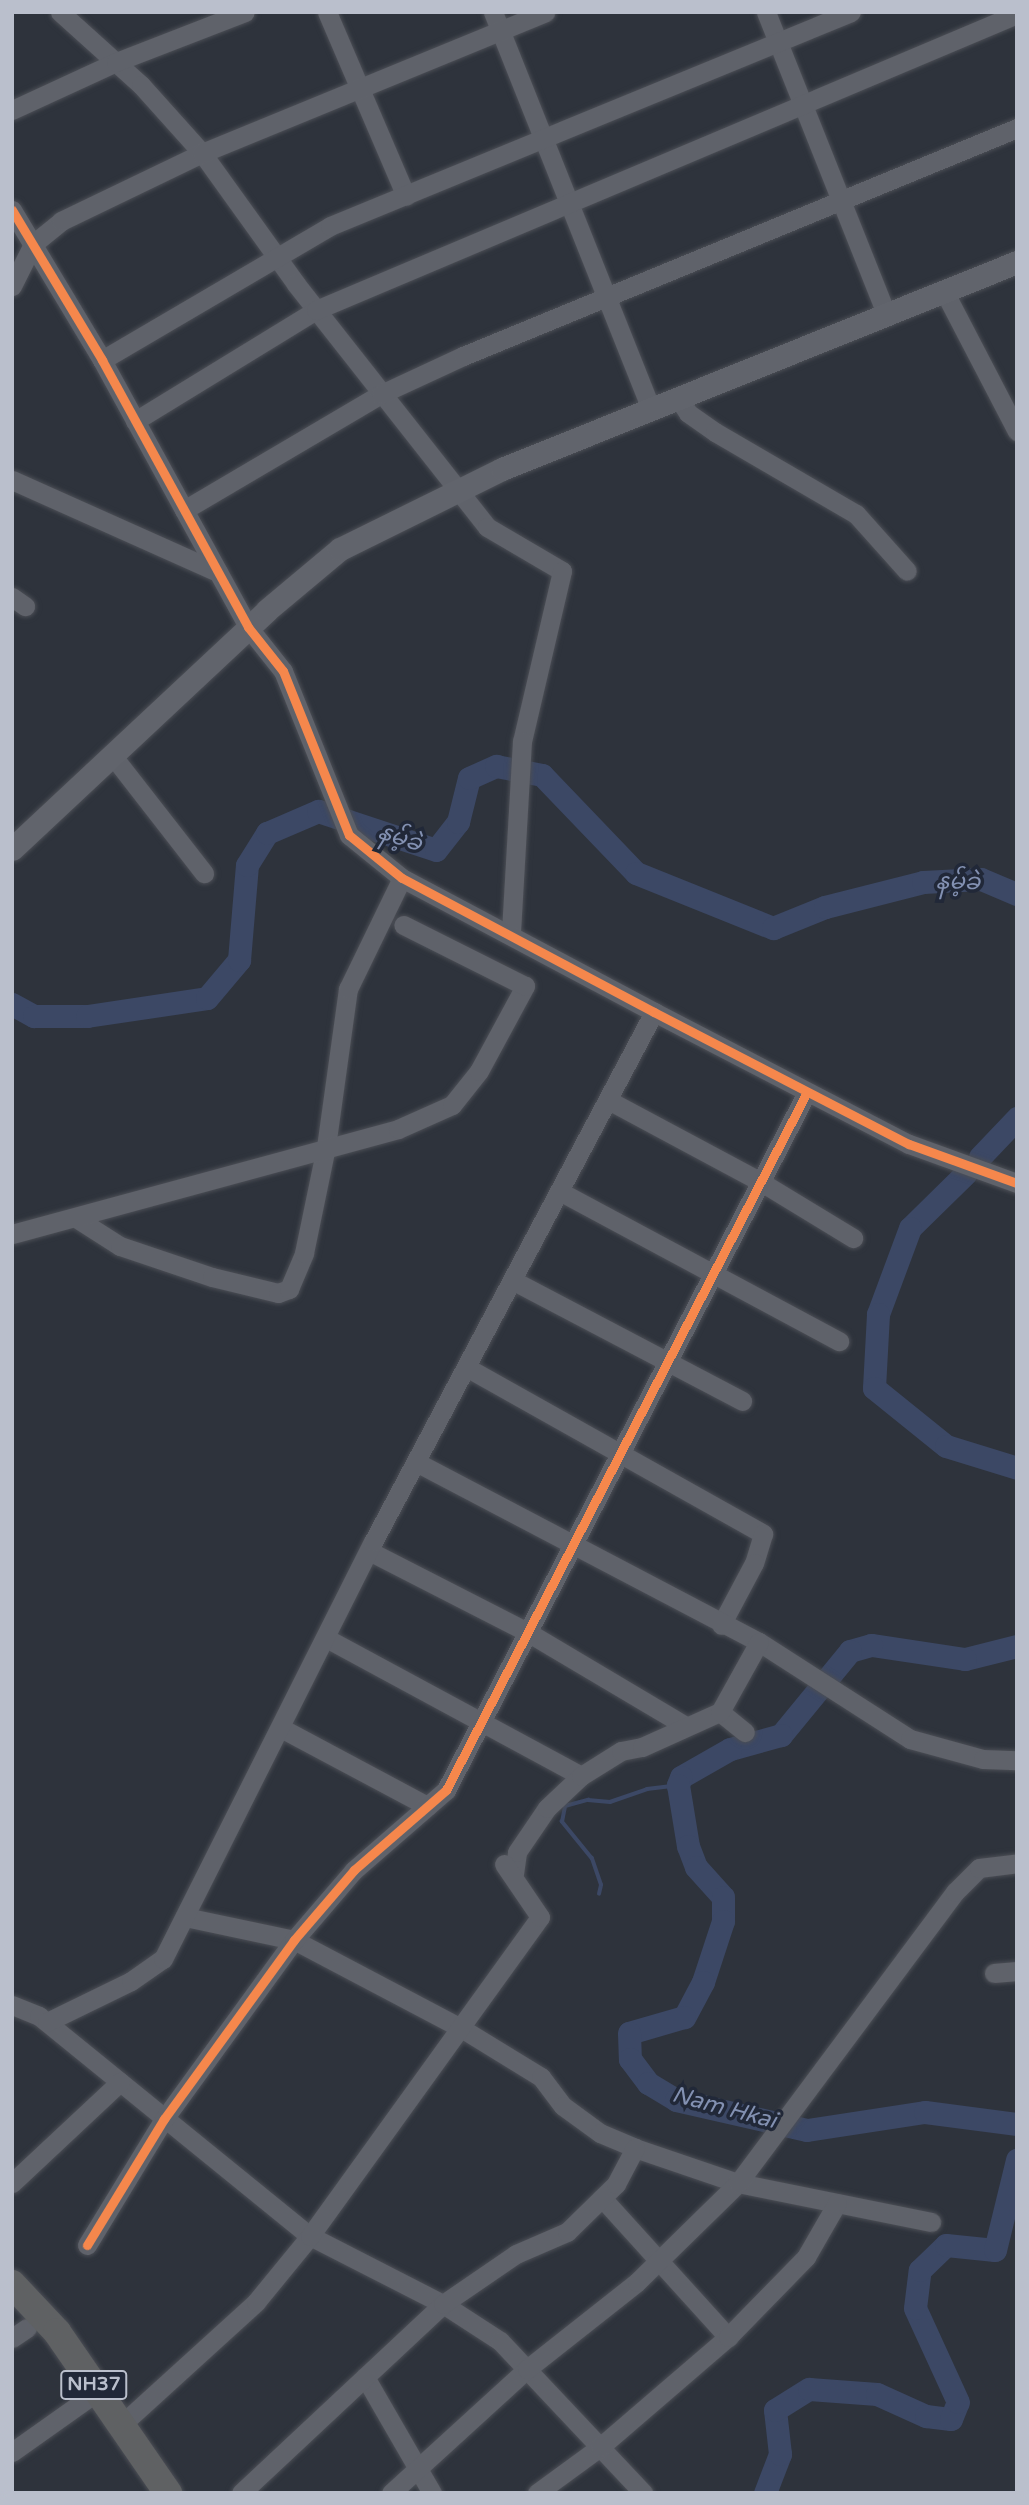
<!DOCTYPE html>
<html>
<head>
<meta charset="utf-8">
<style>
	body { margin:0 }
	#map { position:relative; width:1029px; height:2505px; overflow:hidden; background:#2e333c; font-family:"Varela Round","Noto Sans Myanmar",sans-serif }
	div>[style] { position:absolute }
	.stream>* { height:3.5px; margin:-1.75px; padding:0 1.75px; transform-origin:1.75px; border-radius:1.75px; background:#3c4865 }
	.river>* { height:23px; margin:-11.5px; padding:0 11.5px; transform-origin:11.5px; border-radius:11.5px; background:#3c4865 }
	.roads { filter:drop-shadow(0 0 2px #4b4e55) drop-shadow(0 0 2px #4b4e55) }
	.minor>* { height:19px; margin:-9.5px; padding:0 9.5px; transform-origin:9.5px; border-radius:9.5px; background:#5f626a }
	.major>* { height:23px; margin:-11.5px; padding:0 11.5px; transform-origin:11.5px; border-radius:11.5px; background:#61646c }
	.highway>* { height:28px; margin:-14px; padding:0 14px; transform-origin:14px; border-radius:14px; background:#5f6163 }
	.cycleway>* { height:9px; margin:-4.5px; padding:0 4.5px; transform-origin:4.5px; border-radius:4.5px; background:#f5874c }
	span { translate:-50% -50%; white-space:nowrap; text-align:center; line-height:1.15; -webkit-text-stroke:7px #212838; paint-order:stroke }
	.shield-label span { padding:2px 5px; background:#212838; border:2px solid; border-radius:5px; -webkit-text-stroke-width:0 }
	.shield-label { font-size:19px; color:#babfcc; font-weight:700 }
	.water-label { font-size:23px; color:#8391b2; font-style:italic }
	.frame { position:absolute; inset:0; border:14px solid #babfcc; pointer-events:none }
</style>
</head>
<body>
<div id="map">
	<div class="stream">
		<div style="left:599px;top:1894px;width:9px;rotate:-77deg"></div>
		<div style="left:601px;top:1885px;width:28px;rotate:-109deg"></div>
		<div style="left:592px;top:1859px;width:48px;rotate:-129deg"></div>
		<div style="left:562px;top:1822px;width:16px;rotate:-79deg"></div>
		<div style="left:565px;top:1806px;width:24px;rotate:-15deg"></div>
		<div style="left:588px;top:1800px;width:22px;rotate:5deg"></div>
		<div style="left:610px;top:1802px;width:39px;rotate:-19deg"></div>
		<div style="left:647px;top:1789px;width:31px;rotate:-7deg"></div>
	</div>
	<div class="river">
		<div style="left:12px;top:1004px;width:25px;rotate:29deg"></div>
		<div style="left:34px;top:1016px;width:53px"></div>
		<div style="left:87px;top:1016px;width:121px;rotate:-8.5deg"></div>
		<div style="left:207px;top:998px;width:50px;rotate:-49.9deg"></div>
		<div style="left:239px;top:960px;width:95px;rotate:-85.2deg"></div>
		<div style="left:247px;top:865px;width:38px;rotate:-58deg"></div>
		<div style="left:267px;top:833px;width:56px;rotate:-23.3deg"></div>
		<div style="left:318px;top:811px;width:124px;rotate:18.3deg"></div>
		<div style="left:436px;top:850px;width:36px;rotate:-52deg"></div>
		<div style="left:458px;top:822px;width:45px;rotate:-76deg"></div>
		<div style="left:469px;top:778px;width:30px;rotate:-24deg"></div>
		<div style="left:496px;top:766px;width:47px;rotate:11.1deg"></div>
		<div style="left:542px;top:775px;width:136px;rotate:46.2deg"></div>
		<div style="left:636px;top:873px;width:148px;rotate:21.9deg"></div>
		<div style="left:773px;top:928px;width:56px;rotate:-22deg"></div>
		<div style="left:825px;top:907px;width:101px;rotate:-14.3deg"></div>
		<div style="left:923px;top:882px;width:58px;rotate:-3deg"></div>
		<div style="left:981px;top:879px;width:39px;rotate:23deg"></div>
		<div style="left:980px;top:1157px;width:54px;rotate:-46.5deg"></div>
		<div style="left:966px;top:1173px;width:78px;rotate:135.5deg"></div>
		<div style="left:910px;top:1228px;width:92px;rotate:110.4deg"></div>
		<div style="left:878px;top:1314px;width:74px;rotate:93.1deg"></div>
		<div style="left:874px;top:1388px;width:92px;rotate:38.9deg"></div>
		<div style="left:946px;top:1446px;width:74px;rotate:17.2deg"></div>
		<div style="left:1017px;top:1646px;width:54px;rotate:166deg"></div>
		<div style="left:965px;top:1659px;width:95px;rotate:-171.5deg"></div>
		<div style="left:871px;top:1645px;width:22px;rotate:164deg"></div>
		<div style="left:850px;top:1651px;width:109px;rotate:129.4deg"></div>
		<div style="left:781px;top:1735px;width:53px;rotate:164.6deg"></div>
		<div style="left:730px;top:1749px;width:56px;rotate:150.3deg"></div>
		<div style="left:681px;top:1777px;width:9px;rotate:111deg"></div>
		<div style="left:678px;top:1785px;width:62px;rotate:80.7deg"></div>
		<div style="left:688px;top:1846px;width:22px;rotate:69deg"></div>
		<div style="left:696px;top:1867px;width:40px;rotate:48deg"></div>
		<div style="left:723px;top:1897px;width:24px;rotate:90deg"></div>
		<div style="left:723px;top:1921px;width:64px;rotate:108.2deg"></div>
		<div style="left:703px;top:1982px;width:40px;rotate:118deg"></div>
		<div style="left:684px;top:2017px;width:57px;rotate:163.8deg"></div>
		<div style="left:629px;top:2033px;width:26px;rotate:88deg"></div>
		<div style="left:630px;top:2059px;width:30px;rotate:53deg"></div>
		<div style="left:648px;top:2083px;width:33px;rotate:31deg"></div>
		<div style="left:676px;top:2100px;width:134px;rotate:12.9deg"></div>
		<div style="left:807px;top:2130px;width:119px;rotate:-8.7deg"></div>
		<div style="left:925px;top:2112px;width:93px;rotate:7.4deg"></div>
		<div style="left:765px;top:2493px;width:42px;rotate:-69deg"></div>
		<div style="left:780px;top:2454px;width:44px;rotate:-96.5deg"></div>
		<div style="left:775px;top:2410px;width:40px;rotate:-32deg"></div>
		<div style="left:809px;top:2389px;width:68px;rotate:4.2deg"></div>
		<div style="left:877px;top:2394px;width:54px;rotate:24.2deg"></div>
		<div style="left:926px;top:2416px;width:25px;rotate:7deg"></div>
		<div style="left:951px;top:2419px;width:18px;rotate:-68deg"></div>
		<div style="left:958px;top:2402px;width:103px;rotate:-114.6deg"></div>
		<div style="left:915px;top:2308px;width:38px;rotate:-83deg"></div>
		<div style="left:920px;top:2270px;width:36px;rotate:-44deg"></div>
		<div style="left:946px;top:2245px;width:49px;rotate:5.8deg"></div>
		<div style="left:995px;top:2250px;width:93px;rotate:-76.3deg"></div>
	</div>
	<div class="roads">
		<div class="minor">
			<div style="left:60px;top:12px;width:109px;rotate:42deg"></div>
			<div style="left:141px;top:85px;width:91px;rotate:48.1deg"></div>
			<div style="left:202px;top:153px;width:161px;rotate:54.3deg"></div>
			<div style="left:296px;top:284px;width:309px;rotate:51.8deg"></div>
			<div style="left:487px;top:527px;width:87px;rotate:30.4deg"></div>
			<div style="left:562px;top:571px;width:175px;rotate:103.2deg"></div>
			<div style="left:522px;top:741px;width:193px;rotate:93.3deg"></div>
			<div style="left:327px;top:12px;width:200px;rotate:66.8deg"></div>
			<div style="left:493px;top:12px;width:427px;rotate:68.3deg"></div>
			<div style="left:766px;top:12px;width:325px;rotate:68.3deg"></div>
			<div style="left:12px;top:110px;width:115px;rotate:-24.8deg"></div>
			<div style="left:116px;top:62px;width:138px;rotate:-21.2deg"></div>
			<div style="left:12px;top:210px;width:175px;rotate:59deg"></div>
			<div style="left:102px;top:360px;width:304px;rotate:61.3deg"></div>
			<div style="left:248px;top:627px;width:56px;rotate:51.5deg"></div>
			<div style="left:283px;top:671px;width:177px;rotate:68.1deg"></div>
			<div style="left:349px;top:835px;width:68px;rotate:39.1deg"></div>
			<div style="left:402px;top:878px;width:285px;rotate:28deg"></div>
			<div style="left:654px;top:1012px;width:287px;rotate:27.4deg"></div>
			<div style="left:909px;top:1144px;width:115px;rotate:19.9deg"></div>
			<div style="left:12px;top:286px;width:47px;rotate:-63.4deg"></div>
			<div style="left:33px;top:244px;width:36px;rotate:-39deg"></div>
			<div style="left:61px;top:221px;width:157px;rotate:-25.7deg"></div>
			<div style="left:202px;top:153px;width:371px;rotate:-22.3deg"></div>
			<div style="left:944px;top:291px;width:158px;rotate:62.5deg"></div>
			<div style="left:102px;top:360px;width:264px;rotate:-30.4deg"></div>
			<div style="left:330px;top:226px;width:563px;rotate:-22.33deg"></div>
			<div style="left:678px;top:398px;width:18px;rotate:56deg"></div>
			<div style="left:688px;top:413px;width:33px;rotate:35deg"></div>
			<div style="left:715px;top:432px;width:163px;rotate:30.2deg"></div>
			<div style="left:856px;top:514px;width:76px;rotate:48.2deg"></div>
			<div style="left:135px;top:421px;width:212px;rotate:-31.5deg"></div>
			<div style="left:316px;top:310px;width:761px;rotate:-22.89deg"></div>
			<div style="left:12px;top:480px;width:226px;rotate:24.1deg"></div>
			<div style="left:184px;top:510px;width:229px;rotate:-30.5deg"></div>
			<div style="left:381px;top:394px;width:90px;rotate:-24.9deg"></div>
			<div style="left:463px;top:356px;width:599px;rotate:-22.37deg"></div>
			<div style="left:12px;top:597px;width:16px;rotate:35deg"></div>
			<div style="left:112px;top:755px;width:150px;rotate:52.1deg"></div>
			<div style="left:608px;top:1100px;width:174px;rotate:28.2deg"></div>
			<div style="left:761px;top:1182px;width:108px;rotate:31.3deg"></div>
			<div style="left:559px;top:1191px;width:318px;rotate:28.2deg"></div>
			<div style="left:76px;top:1218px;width:52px;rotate:32.5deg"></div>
			<div style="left:120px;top:1246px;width:97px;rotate:18.6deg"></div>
			<div style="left:212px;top:1277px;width:68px;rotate:13.6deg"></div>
			<div style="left:278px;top:1293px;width:12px;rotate:-20deg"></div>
			<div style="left:289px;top:1289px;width:39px;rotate:-67deg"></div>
			<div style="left:304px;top:1253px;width:108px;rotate:-78.3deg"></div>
			<div style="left:326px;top:1147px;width:160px;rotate:-82.1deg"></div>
			<div style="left:348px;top:989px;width:123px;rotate:-64.1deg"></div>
			<div style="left:12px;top:1234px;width:400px;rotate:-15.2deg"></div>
			<div style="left:398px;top:1129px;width:59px;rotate:-24deg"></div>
			<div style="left:452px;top:1105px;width:43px;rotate:-51.5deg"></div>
			<div style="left:479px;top:1071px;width:97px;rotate:-61.6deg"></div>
			<div style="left:525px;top:986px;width:136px;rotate:-153.4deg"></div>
			<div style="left:512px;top:1280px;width:260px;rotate:27.7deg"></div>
			<div style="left:466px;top:1367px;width:341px;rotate:29.3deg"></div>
			<div style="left:763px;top:1534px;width:30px;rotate:107deg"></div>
			<div style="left:754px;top:1563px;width:70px;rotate:118deg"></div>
			<div style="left:416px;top:1462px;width:387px;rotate:27.7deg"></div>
			<div style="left:759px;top:1642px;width:179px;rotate:32.7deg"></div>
			<div style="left:910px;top:1739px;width:76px;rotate:15.3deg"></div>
			<div style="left:983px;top:1759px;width:34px;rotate:2deg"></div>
			<div style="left:369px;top:1551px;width:180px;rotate:27.1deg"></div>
			<div style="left:529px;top:1633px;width:180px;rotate:30.7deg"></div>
			<div style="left:326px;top:1638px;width:290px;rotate:28.4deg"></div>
			<div style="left:720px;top:1712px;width:32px;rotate:39deg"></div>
			<div style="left:281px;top:1728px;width:166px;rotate:28.1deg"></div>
			<div style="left:514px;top:1874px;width:22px;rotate:-82deg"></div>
			<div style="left:517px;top:1852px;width:53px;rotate:-55.7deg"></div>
			<div style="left:547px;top:1808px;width:47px;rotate:-43.3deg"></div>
			<div style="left:581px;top:1776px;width:47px;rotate:-32deg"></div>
			<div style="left:621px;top:1751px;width:21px;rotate:-11deg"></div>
			<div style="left:642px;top:1747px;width:85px;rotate:-24.2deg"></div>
			<div style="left:720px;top:1712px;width:80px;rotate:-60.9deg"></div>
			<div style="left:185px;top:1917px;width:111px;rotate:11.9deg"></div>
			<div style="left:294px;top:1940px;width:189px;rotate:27.8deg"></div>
			<div style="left:461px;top:2028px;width:94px;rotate:31.5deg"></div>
			<div style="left:541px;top:2077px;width:36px;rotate:53deg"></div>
			<div style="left:563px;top:2106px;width:46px;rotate:36.1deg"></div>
			<div style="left:600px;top:2133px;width:38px;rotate:23deg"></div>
			<div style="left:635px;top:2148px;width:109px;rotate:18.8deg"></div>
			<div style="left:738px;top:2183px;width:197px;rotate:11.4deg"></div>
			<div style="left:994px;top:1973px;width:23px;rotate:-5deg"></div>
			<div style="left:12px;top:2005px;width:29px;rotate:22deg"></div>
			<div style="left:39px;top:2016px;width:349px;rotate:39.1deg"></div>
			<div style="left:310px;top:2236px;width:149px;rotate:27.1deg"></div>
			<div style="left:443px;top:2304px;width:68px;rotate:33deg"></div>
			<div style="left:500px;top:2341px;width:209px;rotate:46.7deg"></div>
			<div style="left:47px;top:2022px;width:93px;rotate:-26deg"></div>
			<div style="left:131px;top:1981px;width:39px;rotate:-35deg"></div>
			<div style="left:163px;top:1959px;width:467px;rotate:-63.3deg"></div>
			<div style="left:373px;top:1542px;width:600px;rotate:-62.07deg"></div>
			<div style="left:12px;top:2183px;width:148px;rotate:-43.1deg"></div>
			<div style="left:602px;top:2198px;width:188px;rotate:47.8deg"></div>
			<div style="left:87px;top:2245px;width:148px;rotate:-58.6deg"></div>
			<div style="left:164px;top:2119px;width:221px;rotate:-54deg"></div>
			<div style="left:294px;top:1940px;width:92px;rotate:-49.4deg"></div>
			<div style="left:354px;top:1870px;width:122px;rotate:-41deg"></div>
			<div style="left:446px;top:1790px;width:786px;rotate:-62.65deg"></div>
			<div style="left:12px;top:2338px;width:18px;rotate:-34deg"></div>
			<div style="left:365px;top:2377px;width:134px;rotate:60deg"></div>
			<div style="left:121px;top:2425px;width:183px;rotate:-42.3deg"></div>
			<div style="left:256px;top:2302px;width:85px;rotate:-50.7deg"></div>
			<div style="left:310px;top:2236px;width:393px;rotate:-54.2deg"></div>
			<div style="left:540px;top:1917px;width:64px;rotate:-124.2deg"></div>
			<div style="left:12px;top:2452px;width:105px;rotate:-35.3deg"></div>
			<div style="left:241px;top:2493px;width:277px;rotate:-43.1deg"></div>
			<div style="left:443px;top:2304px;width:88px;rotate:-34.4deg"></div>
			<div style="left:516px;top:2254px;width:56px;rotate:-23.3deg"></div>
			<div style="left:567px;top:2232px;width:69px;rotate:-44.4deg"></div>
			<div style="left:616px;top:2184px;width:41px;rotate:-62.2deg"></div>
			<div style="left:391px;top:2493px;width:184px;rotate:-42.4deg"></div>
			<div style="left:527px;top:2369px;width:140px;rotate:-38.3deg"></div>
			<div style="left:637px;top:2282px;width:141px;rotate:-44.4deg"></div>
			<div style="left:738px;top:2183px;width:363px;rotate:-53.3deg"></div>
			<div style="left:955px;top:1892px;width:34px;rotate:-45deg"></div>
			<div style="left:979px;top:1868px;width:38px;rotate:-7deg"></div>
			<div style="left:537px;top:2493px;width:78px;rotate:-36.1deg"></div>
			<div style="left:600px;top:2447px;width:169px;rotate:-40.7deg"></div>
			<div style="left:728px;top:2337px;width:112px;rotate:-45.7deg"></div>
			<div style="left:806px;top:2257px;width:62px;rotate:-60.1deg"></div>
		</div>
		<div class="major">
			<div style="left:12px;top:849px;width:349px;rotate:-43.1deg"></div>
			<div style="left:267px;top:610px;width:95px;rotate:-39.9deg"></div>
			<div style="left:340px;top:549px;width:181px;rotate:-26.3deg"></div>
			<div style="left:502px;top:469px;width:555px;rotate:-21.9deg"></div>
		</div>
		<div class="highway">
			<div style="left:12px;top:2284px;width:66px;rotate:46.8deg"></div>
			<div style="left:57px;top:2332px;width:196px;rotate:55.4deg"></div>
		</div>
	</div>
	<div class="cycleway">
		<div style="left:12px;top:210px;width:175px;rotate:59deg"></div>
		<div style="left:102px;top:360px;width:304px;rotate:61.3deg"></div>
		<div style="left:248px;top:627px;width:56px;rotate:51.5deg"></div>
		<div style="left:283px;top:671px;width:177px;rotate:68.1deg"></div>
		<div style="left:349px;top:835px;width:68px;rotate:39.1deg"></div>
		<div style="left:402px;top:878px;width:285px;rotate:28deg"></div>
		<div style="left:654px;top:1012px;width:287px;rotate:27.4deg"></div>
		<div style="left:909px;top:1144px;width:115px;rotate:19.9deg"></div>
		<div style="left:87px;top:2245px;width:148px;rotate:-58.6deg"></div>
		<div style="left:164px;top:2119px;width:221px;rotate:-54deg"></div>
		<div style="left:294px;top:1940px;width:92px;rotate:-49.4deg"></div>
		<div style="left:354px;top:1870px;width:122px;rotate:-41deg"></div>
		<div style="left:446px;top:1790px;width:786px;rotate:-62.65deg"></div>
	</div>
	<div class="shield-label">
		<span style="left:94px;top:2385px">NH37</span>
	</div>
	<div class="water-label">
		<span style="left:400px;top:838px;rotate:18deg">နမ့်ခဲ</span>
		<span style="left:958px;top:882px;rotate:1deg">နမ့်ခဲ</span>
		<span style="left:724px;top:2108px;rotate:15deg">Nam Hkai</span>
	</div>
	<div class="frame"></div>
</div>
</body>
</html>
